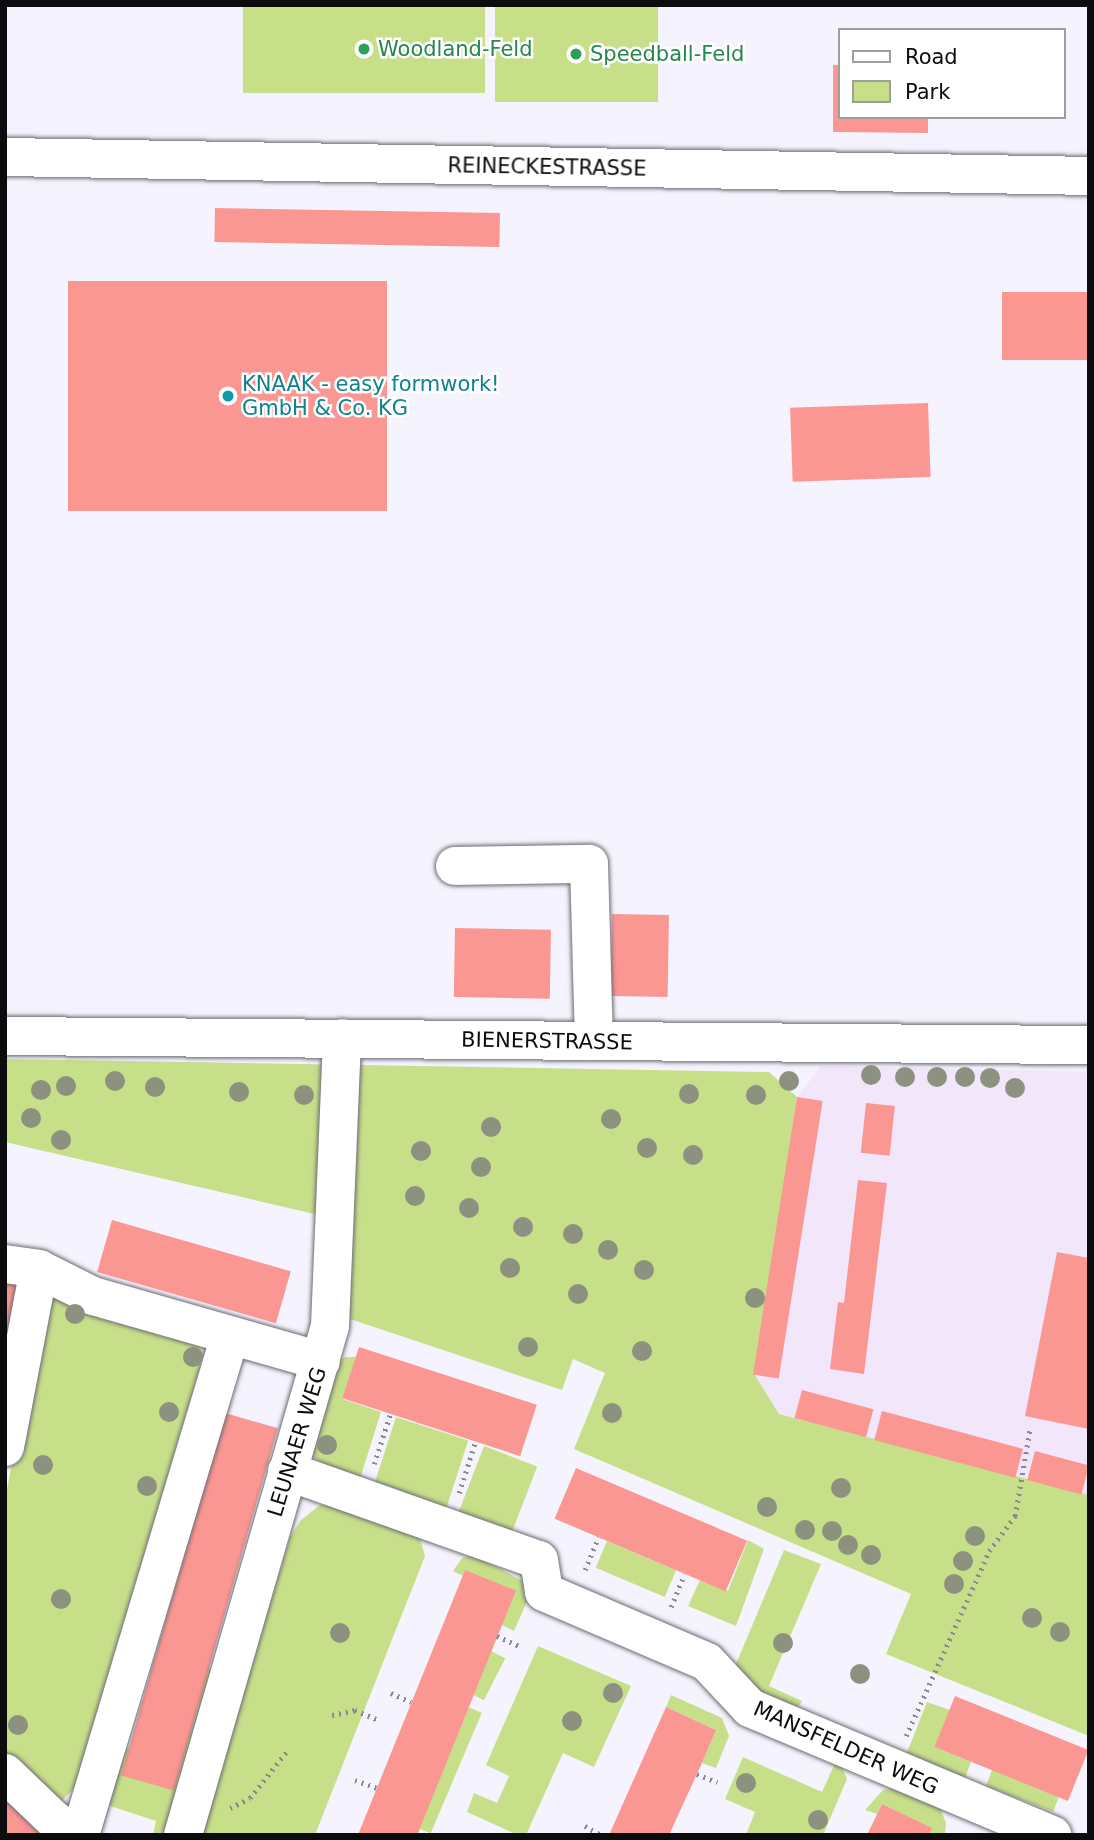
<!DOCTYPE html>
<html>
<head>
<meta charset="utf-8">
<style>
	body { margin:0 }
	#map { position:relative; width:1094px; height:1840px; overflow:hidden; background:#f5f4fe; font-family:"DejaVu Sans",sans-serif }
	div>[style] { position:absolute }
	.industrial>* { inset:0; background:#f2e6fb }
	.green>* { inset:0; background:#c8df8a; transform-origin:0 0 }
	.building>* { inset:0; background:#fb9792; transform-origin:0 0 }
	.path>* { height:4.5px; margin-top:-2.25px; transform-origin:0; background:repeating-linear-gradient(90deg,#89898f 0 2px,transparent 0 7px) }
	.roads { filter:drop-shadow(0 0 2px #6c6b73) drop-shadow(0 0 2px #6c6b73) }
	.minor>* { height:38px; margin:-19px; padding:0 19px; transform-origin:19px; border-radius:19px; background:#fff }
	.trees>* { width:20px; height:20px; margin:-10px; border-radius:50%; background:#8c9180 }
	.dots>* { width:19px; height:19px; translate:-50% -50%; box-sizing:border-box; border:4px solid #fff; border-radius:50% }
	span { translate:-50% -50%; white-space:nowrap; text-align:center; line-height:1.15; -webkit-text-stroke:5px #fff; paint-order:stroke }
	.leisure-label { font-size:21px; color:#27864d }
	.left { translate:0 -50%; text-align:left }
	.street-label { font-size:21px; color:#0c0c0f }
	.culture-label { font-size:21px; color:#0d838f }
	.frame { position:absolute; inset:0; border:7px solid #0c0c0f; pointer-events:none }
	.legend { position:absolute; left:838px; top:28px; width:228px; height:91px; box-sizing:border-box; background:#fff; border:2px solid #9e9e9f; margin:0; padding:9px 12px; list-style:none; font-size:21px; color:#0c0c0f }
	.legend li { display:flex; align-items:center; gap:14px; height:35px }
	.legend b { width:35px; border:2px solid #9e9e9f }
</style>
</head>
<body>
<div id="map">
	<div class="industrial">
		<div style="clip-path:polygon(821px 1066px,1089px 1072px,1089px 1496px,779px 1414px,755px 1375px,797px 1097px)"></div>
	</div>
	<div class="green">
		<div style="left:243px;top:5px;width:242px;height:88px"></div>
		<div style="left:495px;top:5px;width:163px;height:97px"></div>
		<div style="clip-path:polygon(5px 1059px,769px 1072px,797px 1097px,755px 1375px,779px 1414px,1089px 1495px,1089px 1736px,886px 1654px,911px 1594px,574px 1449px,605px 1373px,573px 1359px,562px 1390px,344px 1317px,349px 1222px,5px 1142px)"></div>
		<div style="clip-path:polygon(45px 1287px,199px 1345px,204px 1354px,74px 1788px,57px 1806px,5px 1762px,5px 1500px)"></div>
		<div style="clip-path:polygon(345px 1357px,357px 1357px,343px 1399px,381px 1412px,359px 1482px,323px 1466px,313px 1455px,335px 1363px)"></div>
		<div style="left:396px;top:1417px;width:76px;height:72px;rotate:18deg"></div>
		<div style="left:484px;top:1446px;width:57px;height:71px;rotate:21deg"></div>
		<div style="clip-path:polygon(320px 1505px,334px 1506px,419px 1535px,425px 1556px,315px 1835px,201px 1835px,290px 1537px,301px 1520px)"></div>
		<div style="clip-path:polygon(748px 1540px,764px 1549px,736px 1626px,688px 1606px,700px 1580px,728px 1591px)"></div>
		<div style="left:607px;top:1541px;width:75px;height:29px;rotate:23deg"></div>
		<div style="clip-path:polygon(784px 1550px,821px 1564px,769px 1686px,802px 1701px,795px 1712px,738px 1688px,733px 1671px)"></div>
		<div style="clip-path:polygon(473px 1555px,527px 1583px,530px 1595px,514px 1631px,502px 1625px,465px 1571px,463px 1576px,453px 1571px,462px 1558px)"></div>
		<div style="clip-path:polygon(538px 1646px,631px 1686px,594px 1767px,563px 1753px,526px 1835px,518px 1835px,467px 1812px,474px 1793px,497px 1803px,509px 1776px,486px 1765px)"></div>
		<div style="left:491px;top:1651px;width:16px;height:47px;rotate:27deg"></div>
		<div style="clip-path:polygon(205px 1667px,218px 1671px,169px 1835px,153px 1835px,156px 1821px,98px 1802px,107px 1770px)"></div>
		<div style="clip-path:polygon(671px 1695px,722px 1718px,729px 1736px,716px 1768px,702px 1763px,716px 1730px,666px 1707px)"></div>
		<div style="clip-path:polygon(927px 1702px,950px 1710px,935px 1747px,971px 1762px,965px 1778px,906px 1755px)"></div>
		<div style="left:468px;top:1707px;width:15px;height:131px;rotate:23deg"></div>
		<div style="clip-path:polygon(743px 1757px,822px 1792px,835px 1763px,841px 1765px,847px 1779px,823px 1835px,746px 1835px,755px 1812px,725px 1799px)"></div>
		<div style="left:992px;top:1770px;width:72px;height:17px;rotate:21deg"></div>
		<div style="clip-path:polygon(898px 1787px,938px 1803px,946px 1823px,945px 1835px,929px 1835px,931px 1828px,882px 1804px,877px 1814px,865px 1810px,883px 1790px)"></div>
	</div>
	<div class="building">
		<div style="clip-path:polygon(833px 65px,840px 65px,840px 117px,928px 117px,928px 133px,833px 132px)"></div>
		<div style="left:215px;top:208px;width:285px;height:34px;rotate:1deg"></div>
		<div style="left:68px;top:281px;width:319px;height:230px"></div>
		<div style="left:1089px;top:292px;width:68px;height:87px;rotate:90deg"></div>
		<div style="left:928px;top:403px;width:74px;height:138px;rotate:88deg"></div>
		<div style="left:612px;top:914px;width:57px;height:82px;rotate:1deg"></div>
		<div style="left:455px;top:928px;width:96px;height:69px;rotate:1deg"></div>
		<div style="left:797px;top:1097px;width:26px;height:281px;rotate:9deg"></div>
		<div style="left:866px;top:1103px;width:29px;height:50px;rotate:6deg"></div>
		<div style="clip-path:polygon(858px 1180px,887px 1183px,864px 1374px,830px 1369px,838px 1302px,844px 1303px)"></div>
		<div style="left:112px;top:1220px;width:186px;height:54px;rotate:16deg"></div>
		<div style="clip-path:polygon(1057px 1252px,1089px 1258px,1089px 1429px,1025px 1416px)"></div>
		<div style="clip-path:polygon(5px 1276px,22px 1278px,5px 1371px)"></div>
		<div style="left:359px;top:1347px;width:187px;height:54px;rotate:18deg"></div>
		<div style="left:802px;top:1390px;width:74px;height:29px;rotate:15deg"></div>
		<div style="left:882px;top:1411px;width:146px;height:30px;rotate:15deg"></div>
		<div style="left:225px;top:1413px;width:55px;height:377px;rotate:16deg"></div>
		<div style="left:1035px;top:1451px;width:56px;height:30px;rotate:15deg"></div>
		<div style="left:576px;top:1468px;width:186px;height:55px;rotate:23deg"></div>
		<div style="left:465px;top:1570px;width:55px;height:286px;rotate:22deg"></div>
		<div style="left:955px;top:1696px;width:144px;height:55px;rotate:22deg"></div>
		<div style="clip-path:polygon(666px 1707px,716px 1730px,702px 1763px,669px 1835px,609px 1835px)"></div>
		<div style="clip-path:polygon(5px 1796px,46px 1835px,5px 1835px)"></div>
		<div style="clip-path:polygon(882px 1804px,932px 1828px,929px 1835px,867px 1835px)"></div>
	</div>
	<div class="path">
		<div style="left:374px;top:1464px;width:52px;rotate:-71.9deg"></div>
		<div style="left:459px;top:1493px;width:52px;rotate:-72.3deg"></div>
		<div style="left:585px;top:1570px;width:35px;rotate:-68deg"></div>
		<div style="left:671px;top:1607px;width:35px;rotate:-68deg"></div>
		<div style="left:497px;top:1636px;width:27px;rotate:24deg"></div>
		<div style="left:391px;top:1693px;width:22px;rotate:24deg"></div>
		<div style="left:332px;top:1715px;width:24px;rotate:-12deg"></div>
		<div style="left:355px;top:1710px;width:26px;rotate:23deg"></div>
		<div style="left:906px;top:1736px;width:203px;rotate:-65.8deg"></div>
		<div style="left:989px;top:1551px;width:44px;rotate:-53.4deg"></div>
		<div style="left:1015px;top:1516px;width:89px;rotate:-80.3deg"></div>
		<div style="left:697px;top:1774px;width:22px;rotate:22deg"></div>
		<div style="left:355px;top:1780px;width:23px;rotate:20deg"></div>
		<div style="left:230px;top:1808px;width:22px;rotate:-27deg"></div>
		<div style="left:250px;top:1798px;width:60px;rotate:-51.8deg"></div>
		<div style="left:585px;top:1826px;width:18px;rotate:29deg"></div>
	</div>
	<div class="roads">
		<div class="minor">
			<div style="left:5px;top:157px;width:1084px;rotate:1deg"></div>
			<div style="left:455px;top:866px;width:134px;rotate:-0.9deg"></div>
			<div style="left:589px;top:864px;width:177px;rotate:88.4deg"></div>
			<div style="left:5px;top:1036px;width:1084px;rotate:0.48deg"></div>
			<div style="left:5px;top:1264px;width:34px;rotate:8deg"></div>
			<div style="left:39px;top:1269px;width:60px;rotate:26.6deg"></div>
			<div style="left:93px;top:1296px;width:237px;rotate:15.9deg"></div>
			<div style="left:5px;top:1447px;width:181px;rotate:-79.2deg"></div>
			<div style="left:287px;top:1471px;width:267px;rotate:19.5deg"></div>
			<div style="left:539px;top:1560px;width:32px;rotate:81deg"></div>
			<div style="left:544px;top:1592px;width:177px;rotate:23.2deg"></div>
			<div style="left:707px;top:1662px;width:63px;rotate:46.9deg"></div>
			<div style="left:750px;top:1708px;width:328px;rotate:22.8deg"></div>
			<div style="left:5px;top:1773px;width:68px;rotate:43.8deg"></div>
			<div style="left:54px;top:1820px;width:27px;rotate:33deg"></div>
			<div style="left:80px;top:1835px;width:521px;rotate:-73.27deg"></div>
			<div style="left:183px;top:1835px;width:530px;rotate:-73.89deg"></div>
			<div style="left:330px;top:1326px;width:288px;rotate:-87.6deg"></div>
		</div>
	</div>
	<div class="trees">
		<div style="left:871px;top:1075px"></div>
		<div style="left:905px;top:1077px"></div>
		<div style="left:937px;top:1077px"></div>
		<div style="left:965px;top:1077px"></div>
		<div style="left:990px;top:1078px"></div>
		<div style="left:115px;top:1081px"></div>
		<div style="left:789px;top:1081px"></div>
		<div style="left:66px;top:1086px"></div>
		<div style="left:155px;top:1087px"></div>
		<div style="left:1015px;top:1088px"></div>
		<div style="left:41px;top:1090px"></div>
		<div style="left:239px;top:1092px"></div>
		<div style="left:689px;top:1094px"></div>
		<div style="left:304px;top:1095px"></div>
		<div style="left:756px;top:1095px"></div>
		<div style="left:31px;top:1118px"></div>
		<div style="left:611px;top:1119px"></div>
		<div style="left:491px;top:1127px"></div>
		<div style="left:61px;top:1140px"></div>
		<div style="left:647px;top:1148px"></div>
		<div style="left:421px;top:1151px"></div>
		<div style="left:693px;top:1155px"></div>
		<div style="left:481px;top:1167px"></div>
		<div style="left:415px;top:1196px"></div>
		<div style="left:469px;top:1208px"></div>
		<div style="left:523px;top:1227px"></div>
		<div style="left:573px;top:1234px"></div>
		<div style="left:608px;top:1250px"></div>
		<div style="left:510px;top:1268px"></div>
		<div style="left:644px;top:1270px"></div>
		<div style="left:578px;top:1294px"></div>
		<div style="left:755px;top:1298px"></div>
		<div style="left:75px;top:1314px"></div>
		<div style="left:528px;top:1347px"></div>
		<div style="left:642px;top:1351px"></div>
		<div style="left:193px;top:1357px"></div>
		<div style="left:169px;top:1412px"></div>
		<div style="left:612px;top:1413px"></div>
		<div style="left:327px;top:1445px"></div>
		<div style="left:43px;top:1465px"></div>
		<div style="left:147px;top:1486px"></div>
		<div style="left:841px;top:1488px"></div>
		<div style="left:767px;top:1507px"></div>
		<div style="left:805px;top:1530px"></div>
		<div style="left:832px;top:1531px"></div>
		<div style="left:975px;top:1536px"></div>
		<div style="left:848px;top:1545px"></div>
		<div style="left:871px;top:1555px"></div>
		<div style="left:963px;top:1561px"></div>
		<div style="left:954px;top:1584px"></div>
		<div style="left:61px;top:1599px"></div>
		<div style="left:1032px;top:1618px"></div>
		<div style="left:1060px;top:1632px"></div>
		<div style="left:340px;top:1633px"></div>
		<div style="left:783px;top:1643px"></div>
		<div style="left:860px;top:1674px"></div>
		<div style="left:613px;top:1693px"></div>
		<div style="left:572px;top:1721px"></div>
		<div style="left:18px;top:1725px"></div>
		<div style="left:746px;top:1783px"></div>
		<div style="left:818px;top:1820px"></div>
	</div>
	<div class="dots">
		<div style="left:364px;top:49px;background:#2e9e5b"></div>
		<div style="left:576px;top:54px;background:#2e9e5b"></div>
		<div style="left:228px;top:396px;background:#0f9aa8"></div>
	</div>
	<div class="leisure-label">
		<span class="left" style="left:378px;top:49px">Woodland-Feld</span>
		<span class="left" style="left:590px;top:54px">Speedball-Feld</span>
	</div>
	<div class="street-label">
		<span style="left:547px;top:167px;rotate:1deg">REINECKESTRASSE</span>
		<span style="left:547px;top:1041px;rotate:1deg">BIENERSTRASSE</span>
		<span style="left:297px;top:1442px;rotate:-73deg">LEUNAER WEG</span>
		<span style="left:846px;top:1748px;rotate:24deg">MANSFELDER WEG</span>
	</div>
	<div class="culture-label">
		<span class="left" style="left:242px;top:396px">KNAAK - easy formwork!<br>GmbH &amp; Co. KG</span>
	</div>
	<div class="frame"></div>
	<ul class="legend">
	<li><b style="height:9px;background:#fff"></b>Road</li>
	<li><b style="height:19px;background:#c8df8a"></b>Park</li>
	</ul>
</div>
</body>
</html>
